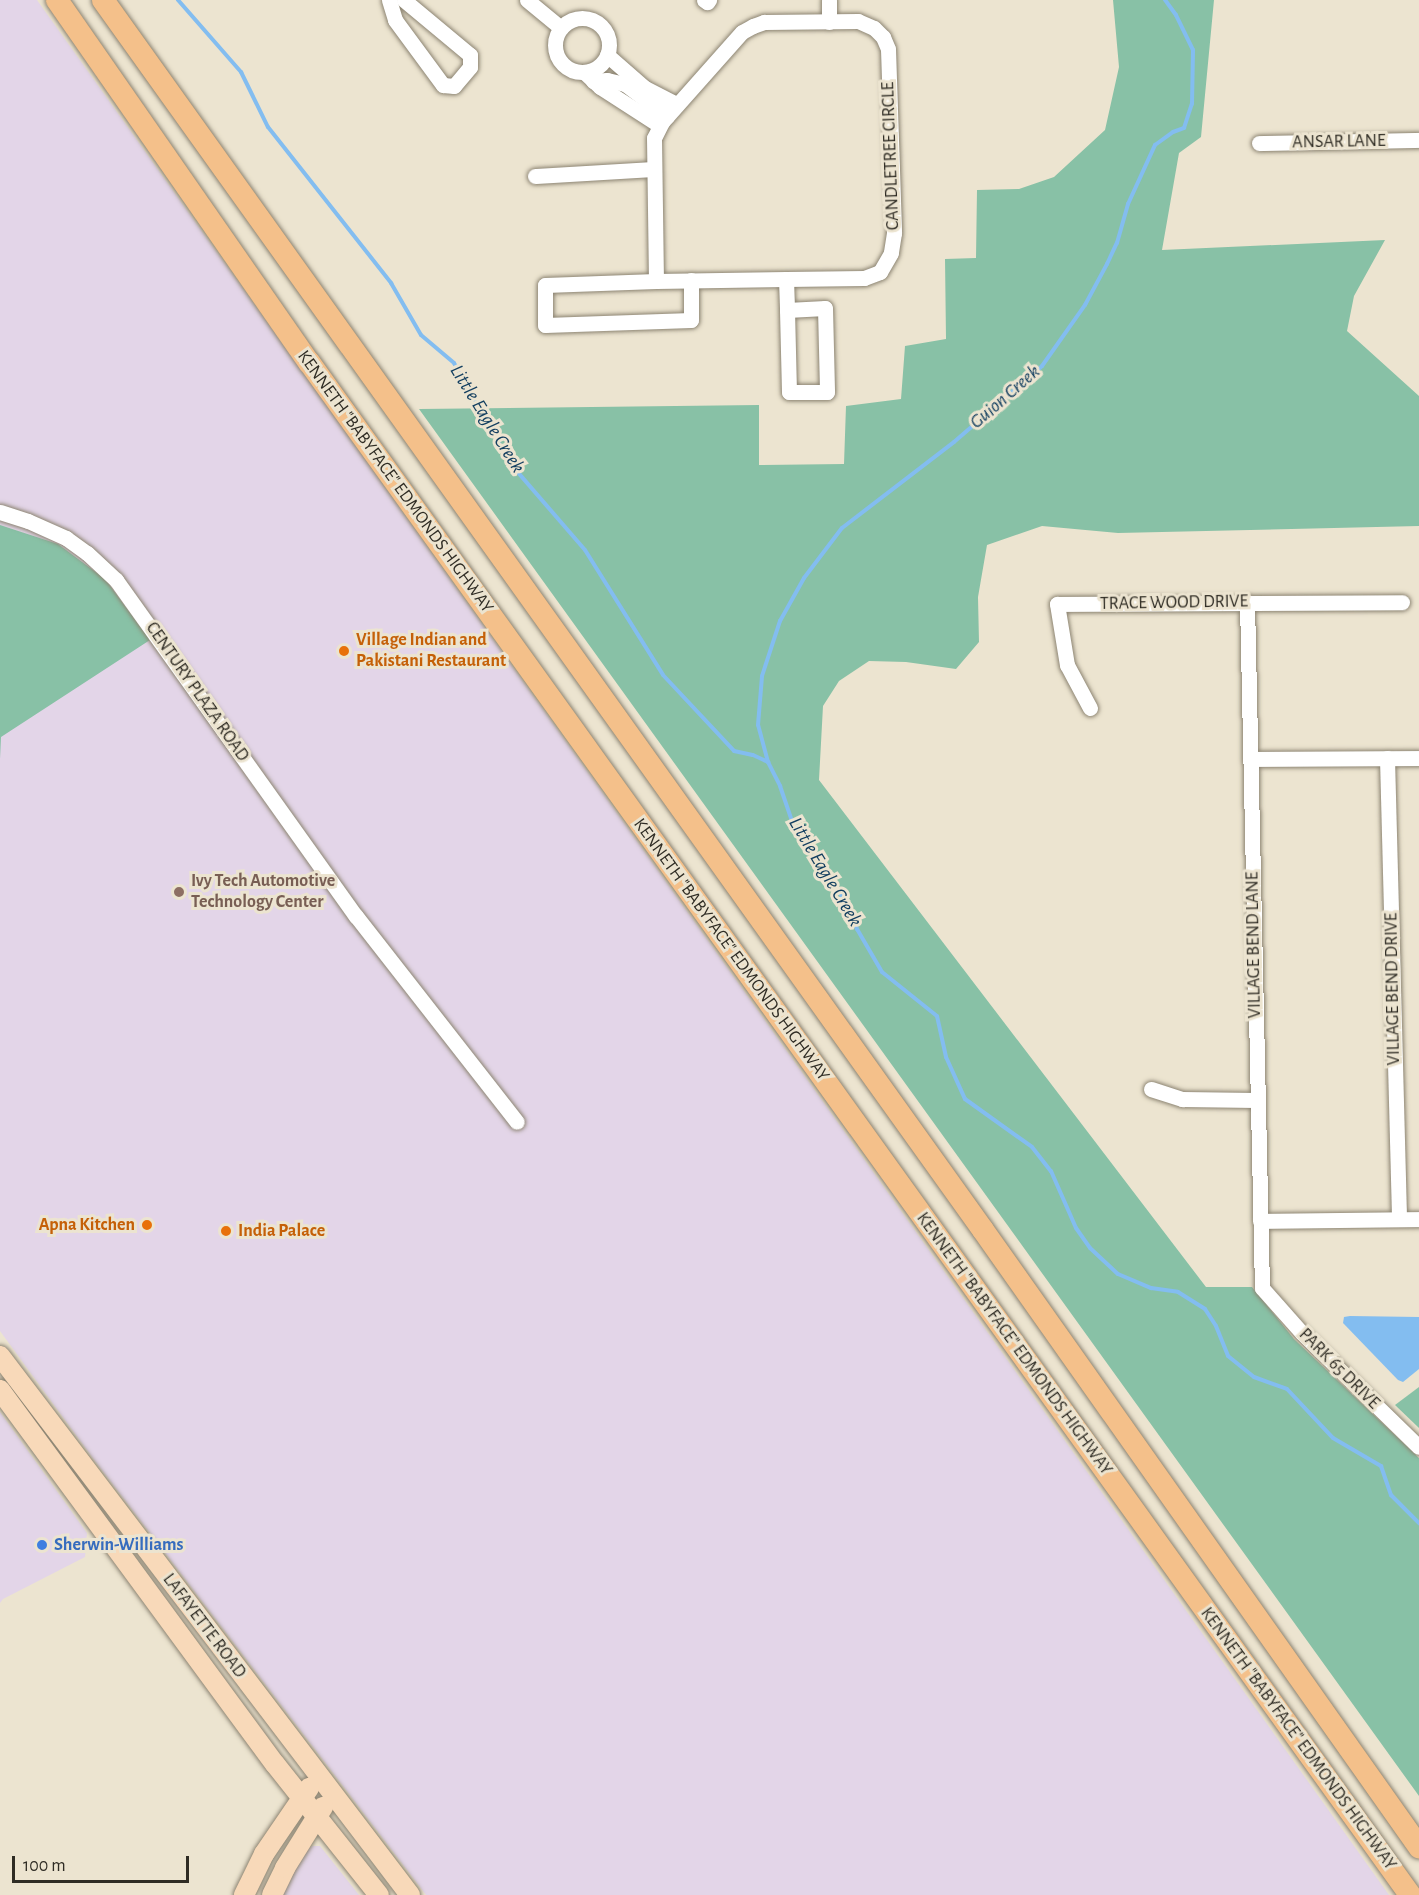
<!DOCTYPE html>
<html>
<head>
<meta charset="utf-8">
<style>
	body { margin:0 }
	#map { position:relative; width:1419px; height:1895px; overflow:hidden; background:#ece4d0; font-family:"Alegreya Sans",sans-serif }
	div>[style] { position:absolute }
	.commercial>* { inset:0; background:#e3d5e8 }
	.green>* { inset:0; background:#88c1a6 }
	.water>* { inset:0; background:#83bdf0 }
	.stream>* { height:4px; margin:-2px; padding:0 2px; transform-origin:2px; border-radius:2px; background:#83bdf0 }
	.roads { filter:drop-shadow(0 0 2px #8c8472) drop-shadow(0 0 2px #8c8472) }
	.minor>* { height:15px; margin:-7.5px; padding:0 7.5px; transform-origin:7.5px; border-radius:7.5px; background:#fff }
	.minor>.ring { margin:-7.5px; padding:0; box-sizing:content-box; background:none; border:15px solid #fff; border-radius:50% }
	.major>* { height:20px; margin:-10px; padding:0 10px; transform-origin:10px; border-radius:10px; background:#f8d9b9 }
	.highway>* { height:22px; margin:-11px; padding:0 11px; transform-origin:11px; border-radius:11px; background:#f4c08a }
	.dots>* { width:16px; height:16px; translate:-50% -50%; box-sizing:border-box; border:3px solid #ece4d0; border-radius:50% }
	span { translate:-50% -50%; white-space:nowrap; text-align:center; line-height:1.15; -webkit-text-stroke:6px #ece4d0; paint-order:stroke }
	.street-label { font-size:18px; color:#2f2c24 }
	.food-label { font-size:18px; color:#c56008; font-weight:700 }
	.left { translate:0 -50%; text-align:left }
	.right { translate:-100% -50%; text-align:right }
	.education-label { font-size:18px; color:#785e54; font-weight:700 }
	.shop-label { font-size:18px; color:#366cbe; font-weight:700 }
	.water-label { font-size:20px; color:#133f60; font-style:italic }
	.scale { position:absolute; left:12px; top:1856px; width:177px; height:27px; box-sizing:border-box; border:3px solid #2f2c24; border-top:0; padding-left:8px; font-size:18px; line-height:21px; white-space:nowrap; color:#2f2c24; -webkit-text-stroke:4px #ece4d0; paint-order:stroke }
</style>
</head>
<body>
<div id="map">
	<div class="commercial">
		<div style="clip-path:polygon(0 0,37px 0,1389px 1895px,426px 1895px,94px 1460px,0 1331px)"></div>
		<div style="clip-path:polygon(0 1412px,87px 1533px,85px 1557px,3px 1599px,0 1603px)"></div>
		<div style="clip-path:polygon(313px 1846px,320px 1846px,359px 1895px,281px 1895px,305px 1850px)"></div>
	</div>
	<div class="green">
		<div style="clip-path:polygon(1113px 0,1214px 0,1201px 137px,1179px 153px,1162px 250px,1385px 240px,1354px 296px,1347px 331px,1419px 396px,1419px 526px,1118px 533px,1042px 526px,987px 545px,978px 597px,979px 642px,956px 669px,906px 662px,869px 661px,839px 681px,823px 706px,819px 780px,1206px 1287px,1252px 1287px,1294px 1339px,1419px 1458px,1419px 1796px,419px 409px,759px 405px,759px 465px,844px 464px,846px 406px,901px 399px,905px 346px,946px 339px,945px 259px,976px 258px,977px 190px,1019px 189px,1054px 177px,1105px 130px,1119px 67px)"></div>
		<div style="clip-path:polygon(0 525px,58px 544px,105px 579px,150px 640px,1px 737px,0 759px)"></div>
		<div style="clip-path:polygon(1419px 1387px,1419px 1428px,1395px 1405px)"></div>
	</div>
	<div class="water">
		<div style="clip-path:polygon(1350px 1316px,1419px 1317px,1419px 1369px,1403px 1382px,1398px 1380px,1343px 1323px,1344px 1317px)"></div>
	</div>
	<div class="stream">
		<div style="left:178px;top:0;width:96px;rotate:48.8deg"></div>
		<div style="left:241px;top:72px;width:61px;rotate:63.9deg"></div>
		<div style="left:268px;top:127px;width:199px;rotate:51.7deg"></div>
		<div style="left:391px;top:283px;width:60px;rotate:60deg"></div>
		<div style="left:421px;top:335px;width:43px;rotate:40.3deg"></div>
		<div style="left:454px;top:363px;width:113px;rotate:60.9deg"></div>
		<div style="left:509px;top:462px;width:116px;rotate:49.2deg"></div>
		<div style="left:585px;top:550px;width:147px;rotate:58deg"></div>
		<div style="left:663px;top:675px;width:104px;rotate:46.9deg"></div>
		<div style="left:734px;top:751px;width:19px;rotate:12deg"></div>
		<div style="left:753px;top:755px;width:17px;rotate:25deg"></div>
		<div style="left:768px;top:762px;width:27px;rotate:63deg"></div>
		<div style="left:780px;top:786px;width:40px;rotate:71.1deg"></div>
		<div style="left:793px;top:824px;width:65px;rotate:53.1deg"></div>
		<div style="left:832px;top:876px;width:59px;rotate:64.7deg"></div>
		<div style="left:857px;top:929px;width:50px;rotate:59.8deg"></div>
		<div style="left:882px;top:972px;width:70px;rotate:38.7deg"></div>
		<div style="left:937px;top:1016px;width:42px;rotate:77.6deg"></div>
		<div style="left:946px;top:1057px;width:46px;rotate:65.7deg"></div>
		<div style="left:965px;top:1099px;width:82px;rotate:35.6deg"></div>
		<div style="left:1032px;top:1147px;width:31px;rotate:52deg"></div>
		<div style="left:1051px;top:1171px;width:62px;rotate:66.3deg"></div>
		<div style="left:1076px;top:1228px;width:24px;rotate:55deg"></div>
		<div style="left:1090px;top:1248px;width:38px;rotate:43deg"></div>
		<div style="left:1118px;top:1274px;width:36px;rotate:23deg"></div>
		<div style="left:1151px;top:1288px;width:27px;rotate:8deg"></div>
		<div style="left:1178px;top:1292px;width:32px;rotate:32deg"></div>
		<div style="left:1205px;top:1309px;width:20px;rotate:57deg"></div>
		<div style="left:1216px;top:1326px;width:32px;rotate:68deg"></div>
		<div style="left:1228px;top:1356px;width:33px;rotate:39deg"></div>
		<div style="left:1254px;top:1377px;width:35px;rotate:20deg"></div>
		<div style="left:1287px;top:1389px;width:67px;rotate:46.8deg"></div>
		<div style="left:1333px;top:1438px;width:56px;rotate:30.3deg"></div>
		<div style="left:1381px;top:1466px;width:31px;rotate:71deg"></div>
		<div style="left:1391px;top:1495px;width:40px;rotate:45deg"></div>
		<div style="left:768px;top:762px;width:38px;rotate:-105deg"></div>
		<div style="left:758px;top:725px;width:49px;rotate:-85.3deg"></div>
		<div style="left:762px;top:676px;width:58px;rotate:-71.9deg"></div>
		<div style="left:780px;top:621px;width:49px;rotate:-60.8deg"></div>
		<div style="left:804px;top:578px;width:63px;rotate:-52.8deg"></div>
		<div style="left:842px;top:528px;width:141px;rotate:-37.5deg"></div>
		<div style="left:954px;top:442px;width:116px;rotate:-40.8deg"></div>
		<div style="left:1042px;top:366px;width:75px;rotate:-54.8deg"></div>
		<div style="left:1085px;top:305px;width:47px;rotate:-61.8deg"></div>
		<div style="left:1107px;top:264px;width:23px;rotate:-65deg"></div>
		<div style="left:1117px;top:243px;width:41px;rotate:-74.2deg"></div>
		<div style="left:1128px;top:204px;width:65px;rotate:-65.4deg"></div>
		<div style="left:1155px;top:145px;width:22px;rotate:-36deg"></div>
		<div style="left:1173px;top:132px;width:12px;rotate:-20deg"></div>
		<div style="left:1184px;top:128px;width:25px;rotate:-72deg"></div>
		<div style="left:1192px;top:104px;width:54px;rotate:-88.9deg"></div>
		<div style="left:1193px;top:50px;width:39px;rotate:-116deg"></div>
		<div style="left:1176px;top:15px;width:19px;rotate:-126deg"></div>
	</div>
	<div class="roads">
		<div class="minor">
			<div style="left:389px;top:0;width:21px;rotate:73deg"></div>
			<div style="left:395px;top:20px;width:81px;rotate:53.6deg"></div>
			<div style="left:443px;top:85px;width:11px;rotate:5deg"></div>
			<div style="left:454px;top:86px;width:25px;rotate:-50deg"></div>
			<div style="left:470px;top:67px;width:12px;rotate:-90deg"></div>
			<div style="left:470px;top:55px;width:86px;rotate:-140.2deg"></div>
			<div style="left:527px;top:0;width:44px;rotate:39.5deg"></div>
			<div style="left:704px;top:0;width:4px;rotate:34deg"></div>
			<div style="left:707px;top:2px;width:3px;rotate:-45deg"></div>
			<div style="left:829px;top:0;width:22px;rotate:90deg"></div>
			<div class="ring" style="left:555px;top:18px;width:39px;height:39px"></div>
			<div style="left:607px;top:55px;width:50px;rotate:41deg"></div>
			<div style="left:645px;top:88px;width:36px;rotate:27deg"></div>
			<div style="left:584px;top:72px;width:22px;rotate:43deg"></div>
			<div style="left:600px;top:87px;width:70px;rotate:32.8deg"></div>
			<div style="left:593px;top:81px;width:14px;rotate:-4deg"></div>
			<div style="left:607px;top:80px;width:18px;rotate:13deg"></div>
			<div style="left:625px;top:84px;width:53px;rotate:37.3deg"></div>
			<div style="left:1259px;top:143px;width:160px;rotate:-1.1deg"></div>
			<div style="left:535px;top:176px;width:119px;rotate:-3.4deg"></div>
			<div style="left:786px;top:279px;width:31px;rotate:88deg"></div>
			<div style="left:656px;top:281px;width:143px;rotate:-90.8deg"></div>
			<div style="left:654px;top:138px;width:18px;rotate:-63deg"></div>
			<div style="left:662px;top:122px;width:120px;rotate:-48.4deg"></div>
			<div style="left:742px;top:32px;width:13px;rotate:-29deg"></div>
			<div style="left:753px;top:26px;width:12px;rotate:-20deg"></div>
			<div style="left:764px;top:22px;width:94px;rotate:-0.6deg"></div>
			<div style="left:858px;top:21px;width:17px;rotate:24deg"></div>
			<div style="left:874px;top:28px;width:13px;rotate:45deg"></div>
			<div style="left:883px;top:37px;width:13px;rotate:67deg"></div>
			<div style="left:888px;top:49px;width:184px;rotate:88.1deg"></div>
			<div style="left:894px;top:233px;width:20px;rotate:99deg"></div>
			<div style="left:891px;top:253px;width:22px;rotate:120deg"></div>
			<div style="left:880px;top:272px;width:17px;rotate:159deg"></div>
			<div style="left:864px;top:278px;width:78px;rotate:179.3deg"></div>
			<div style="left:786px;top:279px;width:130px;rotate:179.1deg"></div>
			<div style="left:656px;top:281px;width:111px;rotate:177.9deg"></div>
			<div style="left:545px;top:285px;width:40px;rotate:90deg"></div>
			<div style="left:545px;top:325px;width:146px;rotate:-2deg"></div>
			<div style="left:691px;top:320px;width:40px;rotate:-90deg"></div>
			<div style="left:825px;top:308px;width:84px;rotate:88.6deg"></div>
			<div style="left:827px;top:392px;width:38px;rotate:180deg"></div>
			<div style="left:789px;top:392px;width:82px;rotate:-91.4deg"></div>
			<div style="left:787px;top:310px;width:38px;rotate:-3deg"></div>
			<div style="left:0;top:512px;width:29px;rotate:18deg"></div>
			<div style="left:28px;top:521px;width:42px;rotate:24.1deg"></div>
			<div style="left:66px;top:538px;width:26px;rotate:36deg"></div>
			<div style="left:87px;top:553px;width:40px;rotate:43deg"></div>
			<div style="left:116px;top:580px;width:413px;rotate:54.5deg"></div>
			<div style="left:356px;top:916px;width:261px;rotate:52deg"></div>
			<div style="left:1247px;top:602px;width:686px;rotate:88.75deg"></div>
			<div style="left:1262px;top:1288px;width:60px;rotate:48.4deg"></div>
			<div style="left:1302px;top:1333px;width:163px;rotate:44.3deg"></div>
			<div style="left:1090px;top:708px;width:49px;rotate:-118.1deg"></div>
			<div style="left:1067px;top:665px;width:62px;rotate:-99.3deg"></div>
			<div style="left:1057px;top:604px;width:345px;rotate:-0.3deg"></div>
			<div style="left:1387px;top:758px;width:461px;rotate:88.5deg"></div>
			<div style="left:1251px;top:759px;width:168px;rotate:-0.3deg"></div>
			<div style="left:1151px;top:1089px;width:33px;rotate:18deg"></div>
			<div style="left:1182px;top:1099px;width:74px;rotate:0.8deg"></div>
			<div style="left:1260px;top:1221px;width:159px;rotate:-0.7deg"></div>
		</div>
		<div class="major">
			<div style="left:0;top:1356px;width:677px;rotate:52.74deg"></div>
			<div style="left:0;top:1390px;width:464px;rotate:53.7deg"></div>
			<div style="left:275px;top:1764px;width:167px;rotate:51.6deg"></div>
			<div style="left:244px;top:1895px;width:46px;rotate:-64deg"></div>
			<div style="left:264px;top:1854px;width:80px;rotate:-55.7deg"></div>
			<div style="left:272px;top:1895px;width:30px;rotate:-64deg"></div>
			<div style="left:285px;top:1868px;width:72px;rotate:-58.1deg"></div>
		</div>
		<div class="highway">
			<div style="left:57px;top:0;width:441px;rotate:55.2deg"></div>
			<div style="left:309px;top:362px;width:1887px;rotate:54.31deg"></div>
			<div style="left:103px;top:0;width:1512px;rotate:54.42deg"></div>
			<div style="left:983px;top:1230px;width:756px;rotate:54.75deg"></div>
		</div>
	</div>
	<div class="dots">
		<div style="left:344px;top:651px;background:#e8710a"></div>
		<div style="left:179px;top:892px;background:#8d6e63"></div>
		<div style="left:147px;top:1225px;background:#e8710a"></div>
		<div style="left:226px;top:1231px;background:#e8710a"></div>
		<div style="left:42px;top:1545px;background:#3f7fe0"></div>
	</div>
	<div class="street-label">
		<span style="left:1339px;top:142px;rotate:-1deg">ANSAR LANE</span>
		<span style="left:891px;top:156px;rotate:-92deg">CANDLETREE CIRCLE</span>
		<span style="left:395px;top:482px;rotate:54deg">KENNETH "BABYFACE" EDMONDS HIGHWAY</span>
		<span style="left:1174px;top:603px;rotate:-1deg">TRACE WOOD DRIVE</span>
		<span style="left:197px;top:692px;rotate:55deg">CENTURY PLAZA ROAD</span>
		<span style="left:1254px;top:945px;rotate:-91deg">VILLAGE BEND LANE</span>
		<span style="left:731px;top:950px;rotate:54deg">KENNETH "BABYFACE" EDMONDS HIGHWAY</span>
		<span style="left:1393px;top:989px;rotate:-91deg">VILLAGE BEND DRIVE</span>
		<span style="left:1014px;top:1344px;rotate:54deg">KENNETH "BABYFACE" EDMONDS HIGHWAY</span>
		<span style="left:1339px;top:1369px;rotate:45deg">PARK 65 DRIVE</span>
		<span style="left:204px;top:1626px;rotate:53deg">LAFAYETTE ROAD</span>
		<span style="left:1298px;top:1739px;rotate:54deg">KENNETH "BABYFACE" EDMONDS HIGHWAY</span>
	</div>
	<div class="food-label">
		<span class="left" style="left:356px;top:651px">Village Indian and<br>Pakistani Restaurant</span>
		<span class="right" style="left:135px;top:1225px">Apna Kitchen</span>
		<span class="left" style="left:238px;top:1231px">India Palace</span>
	</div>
	<div class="education-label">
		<span class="left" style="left:191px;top:892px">Ivy Tech Automotive<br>Technology Center</span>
	</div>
	<div class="shop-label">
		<span class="left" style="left:54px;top:1545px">Sherwin-Williams</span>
	</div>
	<div class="water-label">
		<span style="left:1005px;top:397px;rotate:-41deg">Guion Creek</span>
		<span style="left:487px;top:419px;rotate:58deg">Little Eagle Creek</span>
		<span style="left:825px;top:872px;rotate:59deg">Little Eagle Creek</span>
	</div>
	<div class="scale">100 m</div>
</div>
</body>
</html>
